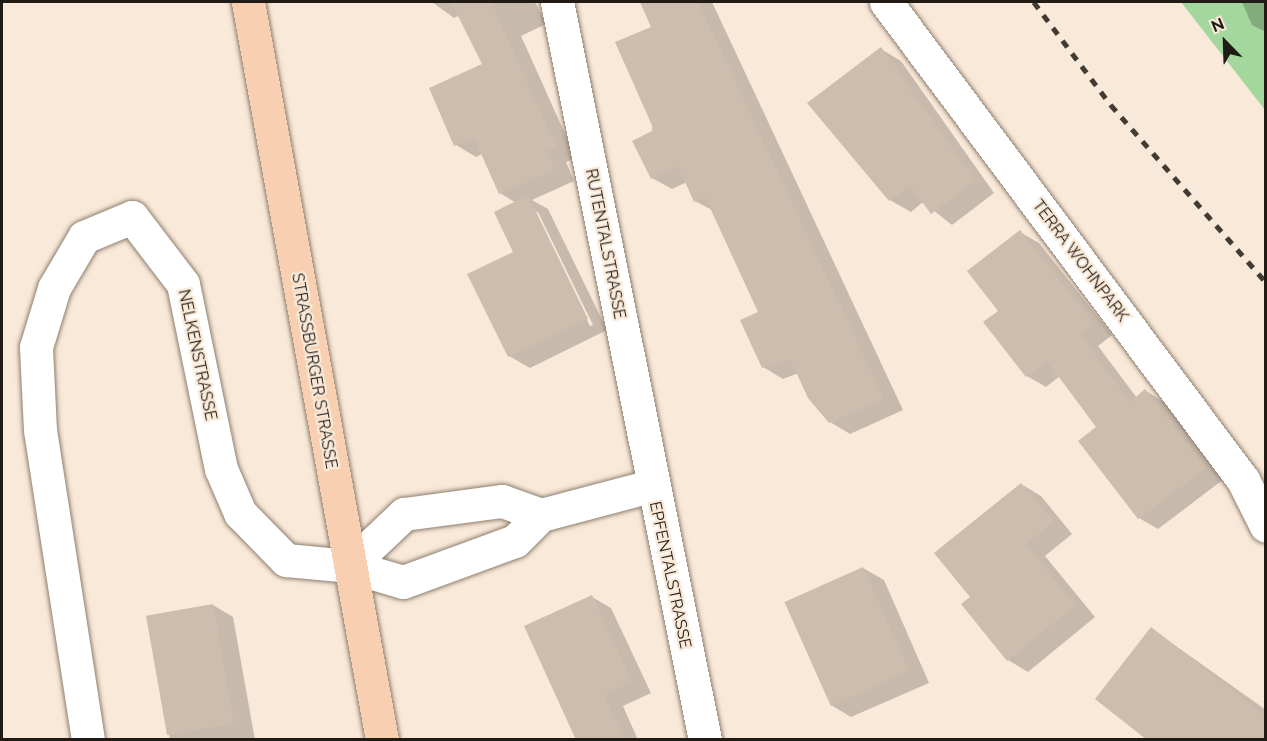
<!DOCTYPE html>
<html>
<head>
<meta charset="utf-8">
<style>
	body { margin:0 }
	#map { position:relative; width:1267px; height:741px; overflow:hidden; background:#f9e9d8; font-family:Raleway,sans-serif }
	div>[style] { position:absolute }
	.green>* { inset:0; background:#a3d79d }
	.shadow>* { inset:0; background:#0003 }
	.building>* { inset:0; background:#cdbdad; transform-origin:0 0 }
	.roads { filter:drop-shadow(0 0 2px #8e7f70) drop-shadow(0 0 2px #8e7f70) }
	.minor>* { height:33px; margin:-16.5px; padding:0 16.5px; transform-origin:16.5px; border-radius:16.5px; background:#fff }
	.major>* { height:33px; margin:-16.5px; padding:0 16.5px; transform-origin:16.5px; border-radius:16.5px; background:#f8cfb0 }
	.rail>* { height:4.5px; margin-top:-2.25px; transform-origin:0; background:repeating-linear-gradient(90deg,#423b33 0 8px,transparent 0 16px) }
	span { translate:-50% -50%; white-space:nowrap; text-align:center; line-height:1.15; -webkit-text-stroke:4.5px #f9e9d8; paint-order:stroke }
	.street-label { font-size:16px; color:#201b15 }
	.frame { position:absolute; inset:0; border:3px solid #201b15; pointer-events:none }
	.north { position:absolute; left:1195px; top:12px; width:60px; height:60px; -webkit-text-stroke:4px #f9e9d8; paint-order:stroke; rotate:337deg; font-size:16px; font-weight:700; line-height:24px; text-align:center; color:#201b15 }
	.north::after { content:''; display:block; margin:auto; width:21px; height:27px; background:#201b15; clip-path:polygon(50% 0,100% 100%,50% 72%,0 100%) }
</style>
</head>
<body>
<div id="map">
	<div class="green">
		<div style="clip-path:polygon(1181px 2px,1265px 2px,1265px 110px)"></div>
	</div>
	<div class="shadow">
		<div style="clip-path:polygon(evenodd,432px 2px,535px 2px,546px 24px,521px 36px,576px 158px,566px 162px,574px 181px,532px 200px,548px 209px,607px 330px,530px 368px,509px 356px,516px 203px,500px 193px,482px 154px,476px 157px,456px 145px,484px 65px,460px 15px,454px 18px,432px 2px,534px 212px,538px 212px,593px 325px,590px 326px,534px 212px)"></div>
		<div style="clip-path:polygon(641px 2px,712px 2px,903px 410px,850px 434px,830px 422px,799px 373px,783px 379px,763px 367px,760px 313px,712px 210px,695px 201px,687px 182px,672px 189px,652px 178px,653px 28px)"></div>
		<div style="clip-path:polygon(1242px 2px,1266px 2px,1266px 32px,1252px 25px)"></div>
		<div style="clip-path:polygon(881px 49px,901px 61px,994px 193px,952px 225px,923px 202px,911px 212px,890px 200px)"></div>
		<div style="clip-path:polygon(1020px 232px,1039px 243px,1112px 335px,1098px 346px,1137px 398px,1146px 391px,1164px 402px,1224px 479px,1158px 529px,1139px 518px,1080px 441px,1098px 427px,1060px 376px,1046px 387px,1027px 376px,1000px 311px)"></div>
		<div style="clip-path:polygon(1021px 484px,1041px 496px,1072px 534px,1045px 556px,1095px 617px,1028px 672px,1008px 660px)"></div>
		<div style="clip-path:polygon(863px 568px,884px 580px,929px 683px,851px 717px,831px 705px)"></div>
		<div style="clip-path:polygon(592px 597px,611px 608px,651px 693px,623px 706px,638px 740px,580px 740px)"></div>
		<div style="clip-path:polygon(213px 605px,233px 617px,255px 740px,170px 740px,148px 617px)"></div>
		<div style="clip-path:polygon(1152px 629px,1266px 710px,1266px 740px)"></div>
	</div>
	<div class="building">
		<div style="clip-path:polygon(451px 2px,491px 2px,556px 147px,547px 151px,555px 170px,499px 194px,474px 138px,454px 146px,429px 88px,482px 64px)"></div>
		<div style="clip-path:polygon(640px 2px,698px 2px,884px 399px,829px 423px,808px 398px,790px 359px,762px 368px,740px 320px,758px 312px,705px 197px,694px 202px,678px 166px,651px 179px,632px 141px,654px 130px,615px 42px,651px 27px)"></div>
		<div style="clip-path:polygon(881px 47px,975px 181px,931px 214px,910px 186px,889px 201px,807px 103px)"></div>
		<div style="clip-path:polygon(528px 195px,588px 319px,508px 357px,467px 274px,513px 252px,494px 212px)"></div>
		<div style="clip-path:polygon(1020px 230px,1094px 324px,1080px 334px,1130px 402px,1145px 389px,1206px 468px,1138px 519px,1078px 441px,1096px 427px,1047px 361px,1026px 377px,983px 322px,998px 311px,967px 271px)"></div>
		<div style="clip-path:polygon(1021px 483px,1053px 522px,1026px 544px,1075px 605px,1007px 661px,961px 604px,970px 597px,934px 553px)"></div>
		<div style="left:863px;top:567px;width:114px;height:86px;rotate:66deg"></div>
		<div style="clip-path:polygon(592px 595px,632px 682px,604px 695px,624px 740px,576px 740px,524px 626px)"></div>
		<div style="left:213px;top:604px;width:121px;height:68px;rotate:80deg"></div>
		<div style="clip-path:polygon(1151px 627px,1266px 716px,1266px 740px,1147px 740px,1095px 699px)"></div>
	</div>
	<div class="roads">
		<div class="minor">
			<div style="left:557px;top:2px;width:753px;rotate:78.66deg"></div>
			<div style="left:886px;top:2px;width:597px;rotate:53.25deg"></div>
			<div style="left:1243px;top:480px;width:51px;rotate:63.4deg"></div>
			<div style="left:349px;top:566px;width:76px;rotate:-43.4deg"></div>
			<div style="left:404px;top:514px;width:99px;rotate:-7.6deg"></div>
			<div style="left:502px;top:501px;width:41px;rotate:19.7deg"></div>
			<div style="left:88px;top:740px;width:314px;rotate:-98.8deg"></div>
			<div style="left:40px;top:430px;width:83px;rotate:-92.8deg"></div>
			<div style="left:36px;top:347px;width:62px;rotate:-73deg"></div>
			<div style="left:54px;top:288px;width:59px;rotate:-59.5deg"></div>
			<div style="left:84px;top:237px;width:52px;rotate:-22.6deg"></div>
			<div style="left:132px;top:217px;width:84px;rotate:52.7deg"></div>
			<div style="left:183px;top:284px;width:189px;rotate:78.4deg"></div>
			<div style="left:221px;top:469px;width:48px;rotate:66.6deg"></div>
			<div style="left:240px;top:513px;width:66px;rotate:45.6deg"></div>
			<div style="left:286px;top:560px;width:63px;rotate:5.4deg"></div>
			<div style="left:349px;top:566px;width:56px;rotate:16.5deg"></div>
			<div style="left:403px;top:582px;width:119px;rotate:-20.1deg"></div>
			<div style="left:515px;top:541px;width:37px;rotate:-45deg"></div>
			<div style="left:541px;top:515px;width:114px;rotate:-14.8deg"></div>
		</div>
		<div class="major">
			<div style="left:248px;top:2px;width:750px;rotate:79.71deg"></div>
		</div>
	</div>
	<div class="rail">
		<div style="left:1034px;top:2px;width:129px;rotate:53.2deg"></div>
		<div style="left:1111px;top:105px;width:235px;rotate:48.8deg"></div>
	</div>
	<div class="street-label">
		<span style="left:605px;top:244px;rotate:79deg">RUTENTALSTRASSE</span>
		<span style="left:1080px;top:261px;rotate:53deg">TERRA WOHNPARK</span>
		<span style="left:197px;top:355px;rotate:78deg">NELKENSTRASSE</span>
		<span style="left:314px;top:371px;rotate:80deg">STRASSBURGER STRASSE</span>
		<span style="left:670px;top:575px;rotate:78deg">EPFENTALSTRASSE</span>
	</div>
	<div class="frame"></div>
	<div class="north">N</div>
</div>
</body>
</html>
